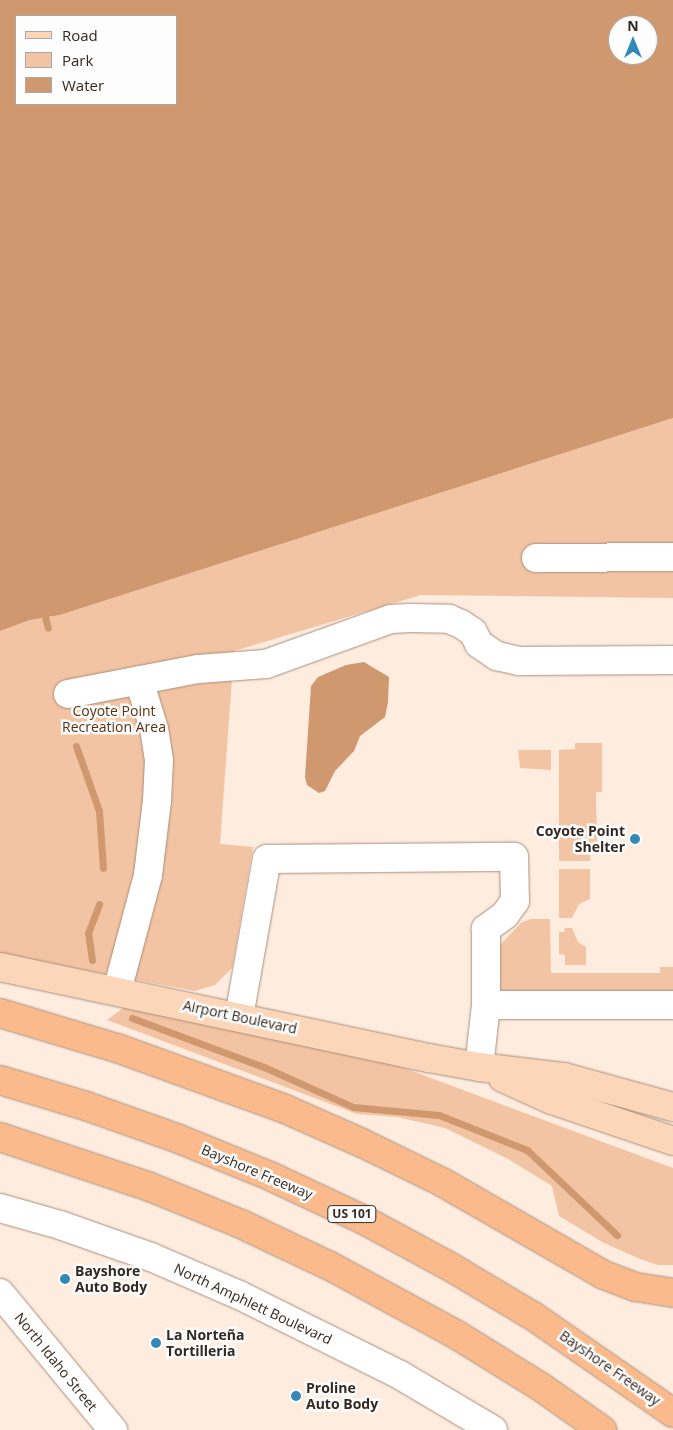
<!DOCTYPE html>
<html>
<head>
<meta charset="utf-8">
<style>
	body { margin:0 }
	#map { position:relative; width:673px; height:1430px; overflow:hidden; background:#feecdf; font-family:"Open Sans",sans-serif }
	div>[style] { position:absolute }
	.green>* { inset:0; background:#f3c4a3 }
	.water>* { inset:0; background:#d0986e }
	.stream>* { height:7px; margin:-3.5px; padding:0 3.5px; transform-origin:3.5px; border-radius:3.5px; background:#d0986e }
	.roads { filter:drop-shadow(0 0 1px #aa8f7b) drop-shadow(0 0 1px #aa8f7b) }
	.minor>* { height:28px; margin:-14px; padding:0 14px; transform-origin:14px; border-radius:14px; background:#fff }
	.major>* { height:28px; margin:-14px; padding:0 14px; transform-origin:14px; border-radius:14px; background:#fcd6b9 }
	.highway>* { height:28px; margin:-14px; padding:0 14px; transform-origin:14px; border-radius:14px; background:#faba8b }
	.dots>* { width:14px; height:14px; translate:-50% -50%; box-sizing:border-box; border:2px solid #fdfdfd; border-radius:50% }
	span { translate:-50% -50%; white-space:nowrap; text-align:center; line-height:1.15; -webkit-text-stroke:5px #fdfdfd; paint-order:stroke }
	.shield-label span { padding:1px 4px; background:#fdfdfd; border:1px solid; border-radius:4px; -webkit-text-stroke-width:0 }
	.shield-label { font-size:12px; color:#342921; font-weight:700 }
	.park-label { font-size:14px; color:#583212 }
	.poi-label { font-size:14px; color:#342921; font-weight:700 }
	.right { translate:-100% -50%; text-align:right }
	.left { translate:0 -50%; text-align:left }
	.street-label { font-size:14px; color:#342921 }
	.legend { position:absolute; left:15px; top:15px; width:162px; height:90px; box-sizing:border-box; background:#fdfdfd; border:1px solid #ada8a5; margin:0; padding:6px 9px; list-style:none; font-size:15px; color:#342921 }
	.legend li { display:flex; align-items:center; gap:10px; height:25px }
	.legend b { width:25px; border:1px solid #ada8a5 }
	.north { position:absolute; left:608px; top:15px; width:50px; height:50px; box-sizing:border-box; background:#fdfdfd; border:1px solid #ada8a5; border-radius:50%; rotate:0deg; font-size:14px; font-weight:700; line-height:20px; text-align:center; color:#342921 }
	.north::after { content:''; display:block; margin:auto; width:18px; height:22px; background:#3388b8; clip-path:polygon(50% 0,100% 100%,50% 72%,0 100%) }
</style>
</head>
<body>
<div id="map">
	<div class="green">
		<div style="clip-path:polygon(673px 418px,673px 598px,421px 595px,234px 651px,220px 844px,253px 847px,232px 968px,215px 985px,195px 991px,0 954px,0 631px,30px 620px,60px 615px)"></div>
		<div style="clip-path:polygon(575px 743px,602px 743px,602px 792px,596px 792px,597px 847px,591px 847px,590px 861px,559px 861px,559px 750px,575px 749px)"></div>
		<div style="clip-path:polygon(518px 750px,551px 750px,551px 770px,520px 768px)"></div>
		<div style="clip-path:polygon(559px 869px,590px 869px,590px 899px,579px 904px,572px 918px,559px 918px)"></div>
		<div style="clip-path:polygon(531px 919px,550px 919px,551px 973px,660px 973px,660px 967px,673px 967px,673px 993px,504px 993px,499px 990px,499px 946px,522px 922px)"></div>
		<div style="clip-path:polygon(565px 928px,572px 928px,578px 942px,586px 947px,586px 965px,565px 965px,565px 955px,559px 954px,559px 932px,564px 932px)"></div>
		<div style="clip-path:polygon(127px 1005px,396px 1065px,673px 1168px,673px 1265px,658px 1265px,640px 1259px,604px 1243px,559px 1216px,552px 1186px,508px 1159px,445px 1128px,397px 1117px,357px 1114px,107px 1020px)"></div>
	</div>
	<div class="water">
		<div style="clip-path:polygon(evenodd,0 0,673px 0,673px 418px,60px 615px,30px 620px,0 631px,0 0,16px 16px,176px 16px,176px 104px,16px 104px,16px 16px,0 0,618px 25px,648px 25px,648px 55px,618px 55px,618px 25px)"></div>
		<div style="clip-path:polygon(364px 662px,389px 677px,388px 702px,385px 717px,360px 736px,354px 751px,335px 771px,325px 791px,319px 793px,307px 785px,305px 777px,311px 686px,318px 677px,346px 665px)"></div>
	</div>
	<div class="stream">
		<div style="left:45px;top:617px;width:11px;rotate:75deg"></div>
		<div style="left:76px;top:746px;width:69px;rotate:70.5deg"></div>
		<div style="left:99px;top:811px;width:57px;rotate:86deg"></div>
		<div style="left:92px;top:960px;width:27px;rotate:-98deg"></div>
		<div style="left:88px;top:933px;width:31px;rotate:-69deg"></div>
		<div style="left:132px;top:1018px;width:141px;rotate:20.4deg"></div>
		<div style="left:264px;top:1067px;width:98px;rotate:24.2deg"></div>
		<div style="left:353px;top:1107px;width:86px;rotate:5.3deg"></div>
		<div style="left:439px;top:1115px;width:95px;rotate:21.7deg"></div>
		<div style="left:527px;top:1150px;width:124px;rotate:43.4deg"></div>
	</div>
	<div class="roads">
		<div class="minor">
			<div style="left:536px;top:558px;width:137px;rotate:-0.4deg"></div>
			<div style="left:68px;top:694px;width:132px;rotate:-10.9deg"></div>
			<div style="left:198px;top:669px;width:68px;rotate:-4.2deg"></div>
			<div style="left:266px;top:664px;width:133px;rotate:-19.8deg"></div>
			<div style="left:391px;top:619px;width:19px;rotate:-3deg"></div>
			<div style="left:410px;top:618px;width:39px;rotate:1deg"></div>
			<div style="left:449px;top:619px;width:13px;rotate:23deg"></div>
			<div style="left:461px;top:624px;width:14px;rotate:34deg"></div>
			<div style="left:473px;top:632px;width:13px;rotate:63deg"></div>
			<div style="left:479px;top:644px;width:22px;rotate:34deg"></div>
			<div style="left:497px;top:656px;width:23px;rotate:13deg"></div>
			<div style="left:519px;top:661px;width:154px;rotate:-0.4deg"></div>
			<div style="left:117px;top:991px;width:120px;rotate:-75deg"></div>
			<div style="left:148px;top:875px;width:75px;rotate:-83.1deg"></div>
			<div style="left:157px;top:801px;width:41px;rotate:-87.2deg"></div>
			<div style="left:159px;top:760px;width:31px;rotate:-99deg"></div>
			<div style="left:154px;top:729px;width:51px;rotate:-107deg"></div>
			<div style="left:486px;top:1005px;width:187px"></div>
			<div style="left:239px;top:1017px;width:160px;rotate:-80deg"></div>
			<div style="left:267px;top:859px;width:247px;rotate:-0.5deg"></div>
			<div style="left:514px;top:857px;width:44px;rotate:88.7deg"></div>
			<div style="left:515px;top:901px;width:17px;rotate:126deg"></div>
			<div style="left:505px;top:915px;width:24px;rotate:144deg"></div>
			<div style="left:486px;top:929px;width:76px;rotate:90deg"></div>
			<div style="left:486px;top:1005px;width:62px;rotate:96.4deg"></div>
			<div style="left:0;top:1208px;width:62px;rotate:15.8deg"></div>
			<div style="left:60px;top:1225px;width:96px;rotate:19.4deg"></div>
			<div style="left:151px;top:1257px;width:96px;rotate:23.4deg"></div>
			<div style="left:239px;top:1295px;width:180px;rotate:26.4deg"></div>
			<div style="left:400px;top:1375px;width:108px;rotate:30.6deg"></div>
			<div style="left:0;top:1293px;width:178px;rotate:50.5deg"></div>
		</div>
		<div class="major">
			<div style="left:0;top:967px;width:439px;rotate:12deg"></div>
			<div style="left:429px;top:1058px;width:51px;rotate:10.2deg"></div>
			<div style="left:479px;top:1067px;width:86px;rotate:6.7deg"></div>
			<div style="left:564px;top:1077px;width:113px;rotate:15.4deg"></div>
			<div style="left:503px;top:1078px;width:54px;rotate:24.2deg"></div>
			<div style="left:552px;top:1100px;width:128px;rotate:18.7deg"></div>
		</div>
		<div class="highway">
			<div style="left:0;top:1013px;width:122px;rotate:16.7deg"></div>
			<div style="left:117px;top:1048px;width:177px;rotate:19.9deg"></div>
			<div style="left:283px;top:1108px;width:86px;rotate:23.9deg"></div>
			<div style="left:362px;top:1143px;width:89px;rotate:26deg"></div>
			<div style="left:442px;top:1182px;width:187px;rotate:29.9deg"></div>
			<div style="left:604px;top:1275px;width:34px;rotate:21deg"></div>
			<div style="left:636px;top:1287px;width:37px;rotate:9deg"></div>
			<div style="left:0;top:1080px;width:90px;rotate:16.8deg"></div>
			<div style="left:86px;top:1106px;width:99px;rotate:19.5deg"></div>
			<div style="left:179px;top:1139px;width:98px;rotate:22.1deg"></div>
			<div style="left:270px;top:1176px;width:102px;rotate:25.1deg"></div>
			<div style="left:362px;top:1219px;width:99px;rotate:28.4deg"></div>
			<div style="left:449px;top:1266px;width:98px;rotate:30.8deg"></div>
			<div style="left:533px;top:1316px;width:170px;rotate:34.7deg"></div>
			<div style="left:0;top:1137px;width:158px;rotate:18.4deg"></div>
			<div style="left:150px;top:1187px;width:98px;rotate:22.1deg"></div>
			<div style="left:241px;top:1224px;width:98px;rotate:25.3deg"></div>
			<div style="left:330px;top:1266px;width:145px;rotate:28.5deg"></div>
			<div style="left:457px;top:1335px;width:99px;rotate:31.8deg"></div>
			<div style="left:541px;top:1387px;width:75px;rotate:35.2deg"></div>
		</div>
	</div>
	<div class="dots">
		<div style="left:635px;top:839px;background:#3388b8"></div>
		<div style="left:65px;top:1279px;background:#3388b8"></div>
		<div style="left:156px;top:1343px;background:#3388b8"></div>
		<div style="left:296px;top:1396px;background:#3388b8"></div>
	</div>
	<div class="shield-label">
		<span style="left:352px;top:1214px">US 101</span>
	</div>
	<div class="park-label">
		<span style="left:114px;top:719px">Coyote Point<br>Recreation Area</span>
	</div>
	<div class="poi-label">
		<span class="right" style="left:625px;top:839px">Coyote Point<br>Shelter</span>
		<span class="left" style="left:75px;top:1279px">Bayshore<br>Auto Body</span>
		<span class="left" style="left:166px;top:1343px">La Norteña<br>Tortilleria</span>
		<span class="left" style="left:306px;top:1396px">Proline<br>Auto Body</span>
	</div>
	<div class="street-label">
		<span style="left:240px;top:1017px;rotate:12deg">Airport Boulevard</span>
		<span style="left:257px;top:1172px;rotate:23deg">Bayshore Freeway</span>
		<span style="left:253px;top:1304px;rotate:25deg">North Amphlett Boulevard</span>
		<span style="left:56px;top:1362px;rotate:51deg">North Idaho Street</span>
		<span style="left:610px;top:1368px;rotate:35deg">Bayshore Freeway</span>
	</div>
	<ul class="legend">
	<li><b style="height:6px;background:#fcd6b9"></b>Road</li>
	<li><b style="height:14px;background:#f3c4a3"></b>Park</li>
	<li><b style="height:14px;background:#d0986e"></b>Water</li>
	</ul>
	<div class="north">N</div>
</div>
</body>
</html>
